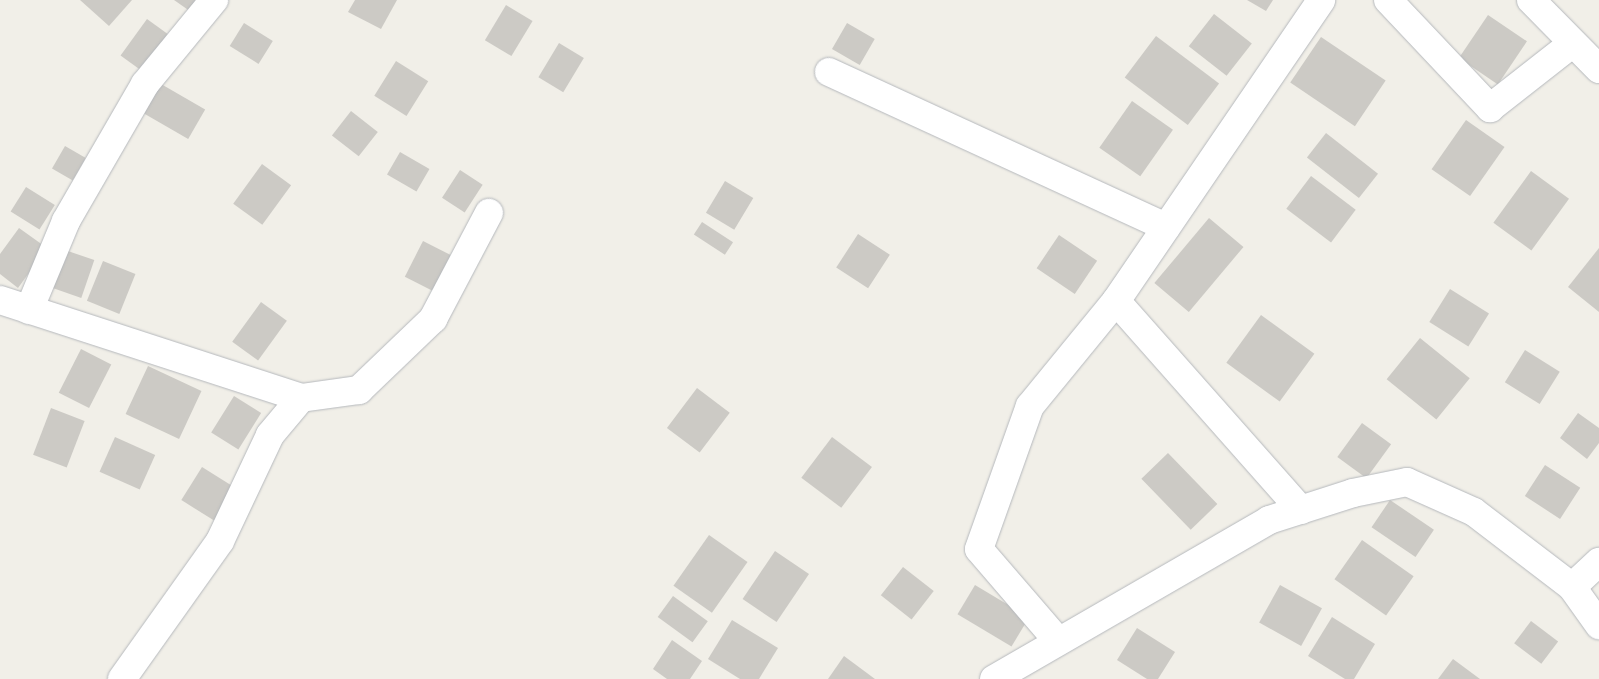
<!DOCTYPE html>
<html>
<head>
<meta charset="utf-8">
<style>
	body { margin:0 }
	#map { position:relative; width:1599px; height:679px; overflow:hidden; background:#f1efe8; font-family:"Sofia Sans Condensed",sans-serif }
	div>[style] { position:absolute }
	.building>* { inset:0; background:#cccac5; transform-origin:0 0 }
	.roads { filter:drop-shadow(0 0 1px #b5b8bc) drop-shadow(0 0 1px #b5b8bc) }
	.minor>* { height:28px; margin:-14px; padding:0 14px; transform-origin:14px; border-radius:14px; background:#fff }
	.tertiary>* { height:28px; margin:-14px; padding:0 14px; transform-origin:14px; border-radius:14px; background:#fff }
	span { translate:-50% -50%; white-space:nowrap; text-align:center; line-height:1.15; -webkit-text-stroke:5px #fff; paint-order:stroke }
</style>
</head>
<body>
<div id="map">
	<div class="building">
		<div style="clip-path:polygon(80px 0,132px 0,109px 26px)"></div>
		<div style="clip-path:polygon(174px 0,204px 0,194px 14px)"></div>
		<div style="clip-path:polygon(355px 0,397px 0,381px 29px,348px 12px)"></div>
		<div style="clip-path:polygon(1247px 0,1273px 0,1266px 11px)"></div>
		<div style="left:506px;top:5px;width:31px;height:41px;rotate:31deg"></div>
		<div style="left:1214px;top:14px;width:48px;height:41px;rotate:38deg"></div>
		<div style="left:1488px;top:15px;width:47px;height:52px;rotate:34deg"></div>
		<div style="left:147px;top:19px;width:32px;height:45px;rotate:36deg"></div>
		<div style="left:244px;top:23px;width:34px;height:27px;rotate:32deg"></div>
		<div style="left:847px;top:23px;width:32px;height:30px;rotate:30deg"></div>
		<div style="left:1156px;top:36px;width:79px;height:52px;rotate:37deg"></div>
		<div style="left:1321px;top:37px;width:78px;height:55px;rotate:34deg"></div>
		<div style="left:559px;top:43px;width:29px;height:40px;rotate:31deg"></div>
		<div style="left:396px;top:61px;width:38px;height:41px;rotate:32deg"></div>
		<div style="left:161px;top:84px;width:51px;height:34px;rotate:30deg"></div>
		<div style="left:1132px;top:101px;width:50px;height:57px;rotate:35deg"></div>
		<div style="left:351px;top:111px;width:34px;height:31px;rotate:38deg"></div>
		<div style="left:1466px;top:120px;width:47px;height:60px;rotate:35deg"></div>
		<div style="left:1326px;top:133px;width:66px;height:31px;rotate:38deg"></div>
		<div style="left:65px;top:146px;width:24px;height:26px;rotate:30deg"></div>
		<div style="left:400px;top:152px;width:34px;height:26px;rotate:30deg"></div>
		<div style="left:262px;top:164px;width:36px;height:49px;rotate:36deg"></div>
		<div style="left:460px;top:170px;width:27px;height:33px;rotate:33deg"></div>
		<div style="left:1531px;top:171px;width:47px;height:64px;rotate:36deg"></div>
		<div style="left:1311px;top:176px;width:56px;height:41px;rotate:37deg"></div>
		<div style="left:725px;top:181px;width:33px;height:37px;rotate:31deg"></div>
		<div style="left:26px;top:187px;width:34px;height:29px;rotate:32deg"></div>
		<div style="left:1209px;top:218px;width:45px;height:85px;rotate:40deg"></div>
		<div style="left:702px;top:222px;width:37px;height:15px;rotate:33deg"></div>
		<div style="clip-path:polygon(19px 228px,47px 248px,18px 288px,0 274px,0 254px)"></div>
		<div style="left:858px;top:234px;width:38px;height:40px;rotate:33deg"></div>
		<div style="left:1059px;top:235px;width:46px;height:40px;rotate:34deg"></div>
		<div style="left:423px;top:241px;width:31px;height:40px;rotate:27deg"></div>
		<div style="clip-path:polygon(1599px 248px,1599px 312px,1568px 287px)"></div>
		<div style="left:65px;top:250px;width:31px;height:40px;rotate:19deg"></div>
		<div style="left:103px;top:261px;width:35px;height:43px;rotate:22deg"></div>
		<div style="left:1450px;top:289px;width:46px;height:39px;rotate:32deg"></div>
		<div style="left:261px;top:302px;width:32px;height:49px;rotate:36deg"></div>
		<div style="left:1261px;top:315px;width:66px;height:59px;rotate:36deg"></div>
		<div style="left:1420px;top:338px;width:64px;height:53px;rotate:39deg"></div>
		<div style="left:81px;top:349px;width:34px;height:49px;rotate:27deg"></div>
		<div style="left:1525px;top:350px;width:41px;height:38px;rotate:32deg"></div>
		<div style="left:148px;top:366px;width:59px;height:53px;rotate:25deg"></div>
		<div style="left:697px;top:388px;width:41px;height:50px;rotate:37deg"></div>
		<div style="left:234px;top:396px;width:32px;height:43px;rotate:32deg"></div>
		<div style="left:51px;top:408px;width:36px;height:50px;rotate:21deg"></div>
		<div style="clip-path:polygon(1578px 413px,1599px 428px,1599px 443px,1587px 459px,1560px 438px)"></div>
		<div style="left:1362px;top:423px;width:36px;height:42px;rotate:36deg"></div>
		<div style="left:115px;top:437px;width:44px;height:38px;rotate:24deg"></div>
		<div style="left:832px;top:437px;width:50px;height:51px;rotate:37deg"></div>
		<div style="left:1168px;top:453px;width:71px;height:37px;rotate:46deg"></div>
		<div style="left:1545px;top:465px;width:42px;height:37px;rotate:33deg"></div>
		<div style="left:202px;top:467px;width:40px;height:39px;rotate:32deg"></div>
		<div style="left:1390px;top:500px;width:53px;height:33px;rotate:34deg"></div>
		<div style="left:709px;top:535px;width:47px;height:62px;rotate:35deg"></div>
		<div style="left:1362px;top:540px;width:63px;height:48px;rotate:35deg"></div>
		<div style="left:775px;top:551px;width:41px;height:58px;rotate:34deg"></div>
		<div style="left:903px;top:567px;width:39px;height:36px;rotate:38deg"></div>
		<div style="left:975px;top:585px;width:63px;height:34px;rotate:31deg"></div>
		<div style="left:1280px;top:585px;width:48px;height:43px;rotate:29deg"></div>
		<div style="left:673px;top:596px;width:43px;height:26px;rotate:36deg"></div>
		<div style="clip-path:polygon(1332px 617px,1375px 644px,1354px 679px,1345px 679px,1308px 656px)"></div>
		<div style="clip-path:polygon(732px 620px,778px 648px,759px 679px,740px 679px,708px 659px)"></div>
		<div style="left:1531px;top:621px;width:34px;height:28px;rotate:37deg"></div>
		<div style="clip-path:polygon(1137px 628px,1175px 652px,1158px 679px,1147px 679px,1117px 660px)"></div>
		<div style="clip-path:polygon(672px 640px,702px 661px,690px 679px,667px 679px,653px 669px)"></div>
		<div style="clip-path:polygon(844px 656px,875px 679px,828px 679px)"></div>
		<div style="clip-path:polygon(1453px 659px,1480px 679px,1438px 679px)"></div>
	</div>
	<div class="roads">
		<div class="minor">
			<div style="left:1388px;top:0;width:149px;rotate:46.6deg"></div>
			<div style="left:1490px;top:108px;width:105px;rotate:-38.1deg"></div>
			<div style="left:829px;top:72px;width:371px;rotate:24.7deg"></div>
			<div style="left:0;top:300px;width:317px;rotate:18deg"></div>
			<div style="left:29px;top:310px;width:96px;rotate:-67.4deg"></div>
			<div style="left:66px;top:221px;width:158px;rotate:-60deg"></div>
			<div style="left:145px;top:84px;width:109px;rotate:-50.6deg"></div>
			<div style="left:1301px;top:510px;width:279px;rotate:-131.5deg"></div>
			<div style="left:1116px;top:301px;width:364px;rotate:-55.7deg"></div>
			<div style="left:1572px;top:587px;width:47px;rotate:54.6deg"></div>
			<div style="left:1058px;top:641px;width:121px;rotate:-130.7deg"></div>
			<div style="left:979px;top:549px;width:152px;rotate:-70.4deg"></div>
			<div style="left:1030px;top:406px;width:136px;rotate:-50.7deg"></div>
			<div style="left:122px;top:679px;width:169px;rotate:-54.6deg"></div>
			<div style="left:220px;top:541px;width:117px;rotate:-64.7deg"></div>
			<div style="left:270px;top:435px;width:48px;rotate:-50deg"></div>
			<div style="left:301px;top:398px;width:59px;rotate:-7.9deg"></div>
			<div style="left:359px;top:390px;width:103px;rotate:-43.8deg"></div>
			<div style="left:433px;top:319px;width:120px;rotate:-62.2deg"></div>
			<div style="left:994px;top:679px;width:318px;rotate:-30deg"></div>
			<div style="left:1269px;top:520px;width:88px;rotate:-17.8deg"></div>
			<div style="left:1353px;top:493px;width:55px;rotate:-11.5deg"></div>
			<div style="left:1407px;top:482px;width:73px;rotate:24.1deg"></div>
			<div style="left:1474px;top:512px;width:123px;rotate:37.4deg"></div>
			<div style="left:1572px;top:587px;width:37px;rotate:-43deg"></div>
		</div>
		<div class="tertiary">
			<div style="left:1531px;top:0;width:97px;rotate:45.4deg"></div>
		</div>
	</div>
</div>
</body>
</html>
